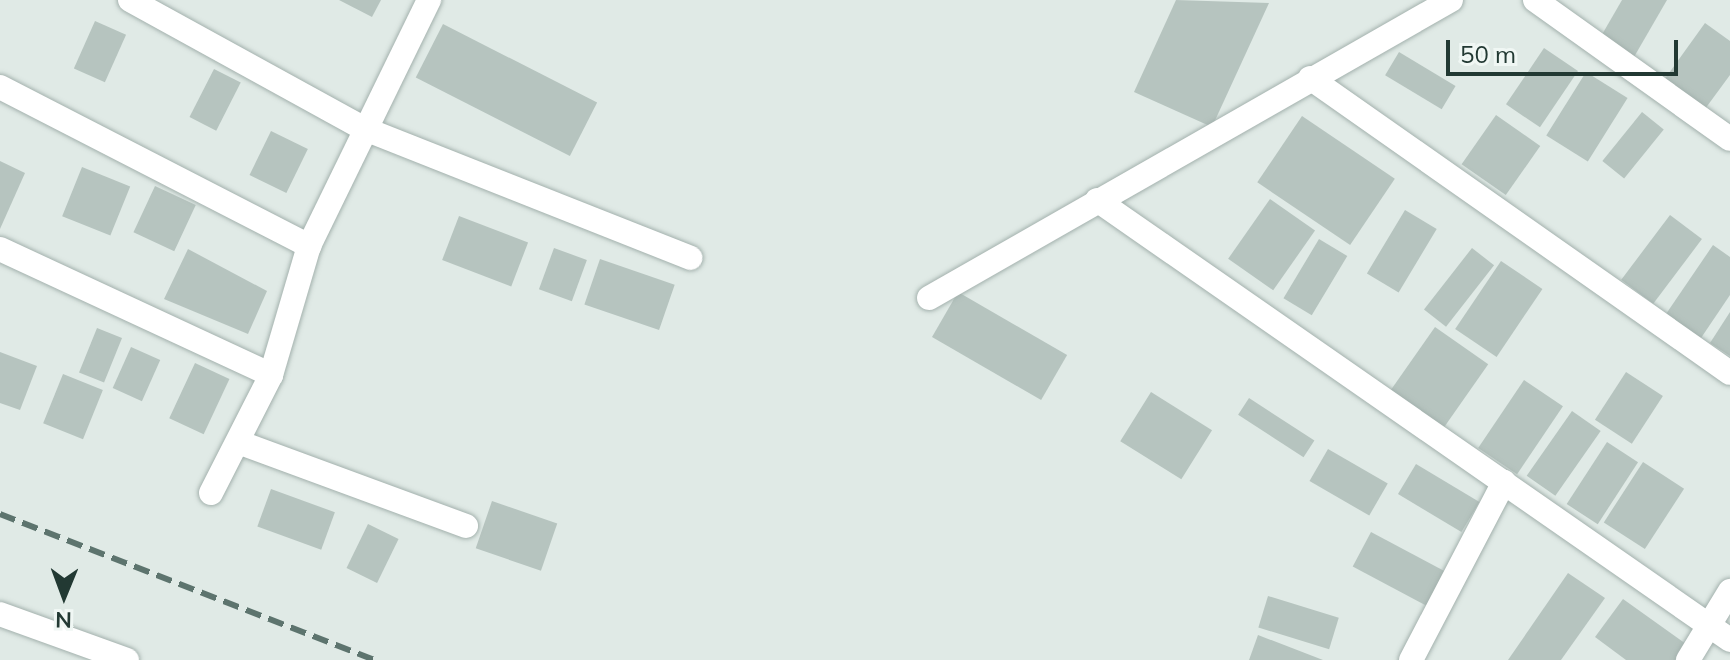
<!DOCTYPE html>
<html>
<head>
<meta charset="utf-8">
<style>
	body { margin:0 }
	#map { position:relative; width:1730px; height:660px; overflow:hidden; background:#e0eae6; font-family:Mulish,sans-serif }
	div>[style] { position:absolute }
	.building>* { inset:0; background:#b6c4bf; transform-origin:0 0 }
	.roads { filter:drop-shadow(0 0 2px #a3b1ad) drop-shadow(0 0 2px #a3b1ad) }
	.minor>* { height:24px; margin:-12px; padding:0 12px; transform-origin:12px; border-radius:12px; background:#fff }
	.rail>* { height:6px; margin-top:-3px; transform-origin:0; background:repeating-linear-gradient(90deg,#5d746e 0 16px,transparent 0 24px) }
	span { translate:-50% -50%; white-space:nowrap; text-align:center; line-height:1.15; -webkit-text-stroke:8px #f0f7f4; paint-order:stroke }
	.north { position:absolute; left:24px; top:556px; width:80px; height:80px; -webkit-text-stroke:6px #f0f7f4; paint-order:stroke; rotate:181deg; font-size:22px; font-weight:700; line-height:32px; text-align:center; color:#223933 }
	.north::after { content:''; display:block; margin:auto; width:28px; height:36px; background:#223933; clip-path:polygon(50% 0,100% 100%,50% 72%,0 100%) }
	.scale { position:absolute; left:1446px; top:40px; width:232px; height:36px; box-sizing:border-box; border:4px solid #223933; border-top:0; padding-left:10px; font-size:24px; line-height:28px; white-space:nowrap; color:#223933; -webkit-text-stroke:6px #f0f7f4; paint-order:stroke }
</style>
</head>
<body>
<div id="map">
	<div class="building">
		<div style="clip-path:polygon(339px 0,381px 0,372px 17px)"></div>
		<div style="clip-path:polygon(1176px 0,1269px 3px,1212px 127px,1134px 92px)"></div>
		<div style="clip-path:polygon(1622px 0,1667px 0,1634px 57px,1600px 38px)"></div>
		<div style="left:95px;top:21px;width:34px;height:52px;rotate:24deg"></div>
		<div style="clip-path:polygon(1705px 23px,1730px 41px,1730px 75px,1705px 109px,1664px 80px)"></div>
		<div style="left:443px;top:24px;width:173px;height:60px;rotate:27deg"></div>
		<div style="left:1544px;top:48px;width:41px;height:68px;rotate:34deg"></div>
		<div style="left:1399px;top:52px;width:66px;height:27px;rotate:31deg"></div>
		<div style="left:214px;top:69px;width:30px;height:54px;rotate:27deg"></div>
		<div style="left:1586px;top:72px;width:49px;height:75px;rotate:32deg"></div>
		<div style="left:1642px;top:112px;width:28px;height:63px;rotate:39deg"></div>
		<div style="left:1496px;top:115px;width:54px;height:60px;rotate:35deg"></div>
		<div style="left:1302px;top:116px;width:112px;height:80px;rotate:34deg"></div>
		<div style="left:271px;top:131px;width:41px;height:49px;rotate:26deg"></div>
		<div style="clip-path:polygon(0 161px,25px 173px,0 229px)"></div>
		<div style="left:82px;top:167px;width:52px;height:53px;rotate:22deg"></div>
		<div style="left:155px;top:186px;width:45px;height:51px;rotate:25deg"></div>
		<div style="left:1270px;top:199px;width:55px;height:73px;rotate:35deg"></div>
		<div style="left:1405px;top:210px;width:37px;height:74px;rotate:31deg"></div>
		<div style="left:1670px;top:215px;width:40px;height:81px;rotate:37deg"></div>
		<div style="left:459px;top:216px;width:74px;height:47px;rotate:21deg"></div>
		<div style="left:1319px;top:239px;width:33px;height:69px;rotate:31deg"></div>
		<div style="clip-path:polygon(1713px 245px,1730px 257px,1730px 295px,1701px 338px,1666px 314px)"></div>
		<div style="left:554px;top:248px;width:35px;height:44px;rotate:20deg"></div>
		<div style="left:1472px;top:248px;width:28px;height:78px;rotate:38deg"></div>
		<div style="clip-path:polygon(188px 249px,267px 291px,248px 334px,164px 299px)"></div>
		<div style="left:600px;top:259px;width:79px;height:48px;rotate:19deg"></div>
		<div style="left:1501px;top:261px;width:50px;height:82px;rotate:34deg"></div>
		<div style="left:958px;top:292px;width:126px;height:52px;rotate:30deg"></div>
		<div style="clip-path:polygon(1730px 312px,1730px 356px,1710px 343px)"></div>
		<div style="left:1435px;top:327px;width:65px;height:77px;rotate:35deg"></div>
		<div style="left:97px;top:328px;width:27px;height:48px;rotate:22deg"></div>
		<div style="left:131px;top:347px;width:32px;height:45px;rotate:24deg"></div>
		<div style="clip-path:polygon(0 352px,37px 366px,20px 410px,0 403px)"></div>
		<div style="left:195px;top:363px;width:38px;height:61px;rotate:25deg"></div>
		<div style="left:1626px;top:372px;width:44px;height:57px;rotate:33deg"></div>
		<div style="left:63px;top:374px;width:43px;height:53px;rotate:22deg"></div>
		<div style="left:1524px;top:380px;width:47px;height:82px;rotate:34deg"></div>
		<div style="left:1151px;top:392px;width:72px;height:58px;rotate:32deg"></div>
		<div style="left:1249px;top:398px;width:78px;height:20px;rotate:33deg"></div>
		<div style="left:1572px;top:411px;width:35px;height:79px;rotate:35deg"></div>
		<div style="left:1607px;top:442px;width:37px;height:74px;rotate:33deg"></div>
		<div style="left:1328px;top:449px;width:69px;height:37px;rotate:30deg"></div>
		<div style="left:1643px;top:462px;width:49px;height:72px;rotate:33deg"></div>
		<div style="left:1416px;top:464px;width:74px;height:35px;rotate:31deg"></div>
		<div style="left:271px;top:489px;width:68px;height:40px;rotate:20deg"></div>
		<div style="left:492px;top:501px;width:69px;height:50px;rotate:19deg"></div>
		<div style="left:368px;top:524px;width:34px;height:49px;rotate:26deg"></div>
		<div style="left:1371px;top:532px;width:91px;height:39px;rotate:28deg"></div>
		<div style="clip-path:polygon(1568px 573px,1605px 598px,1561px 660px,1508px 660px)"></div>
		<div style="left:1268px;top:596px;width:74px;height:33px;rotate:17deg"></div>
		<div style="clip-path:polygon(1623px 599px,1686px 644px,1675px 660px,1626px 660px,1595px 637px)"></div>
		<div style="clip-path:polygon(1258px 635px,1323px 660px,1249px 660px)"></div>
	</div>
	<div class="roads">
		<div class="minor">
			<div style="left:130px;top:0;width:268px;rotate:28.8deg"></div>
			<div style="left:365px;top:129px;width:350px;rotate:21.6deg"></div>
			<div style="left:1535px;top:0;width:239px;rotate:35.5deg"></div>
			<div style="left:1310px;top:78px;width:513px;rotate:35.08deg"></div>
			<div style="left:0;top:87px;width:348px;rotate:27.2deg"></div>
			<div style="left:1097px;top:200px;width:771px;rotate:34.8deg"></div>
			<div style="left:0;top:249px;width:299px;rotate:24.9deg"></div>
			<div style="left:929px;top:298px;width:601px;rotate:-29.72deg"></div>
			<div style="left:238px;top:442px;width:243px;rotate:20.2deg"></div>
			<div style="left:211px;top:493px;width:132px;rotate:-63deg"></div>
			<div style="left:271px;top:375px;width:134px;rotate:-73.6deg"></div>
			<div style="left:309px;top:246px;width:274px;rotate:-64deg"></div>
			<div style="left:0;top:614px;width:135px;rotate:19.9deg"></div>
			<div style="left:1411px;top:660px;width:201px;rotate:-62.4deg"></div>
			<div style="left:1688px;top:660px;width:81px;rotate:-58.7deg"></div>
		</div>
	</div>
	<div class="rail">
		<div style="left:0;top:514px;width:402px;rotate:21.3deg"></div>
	</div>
	<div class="north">N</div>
	<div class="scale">50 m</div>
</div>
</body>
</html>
